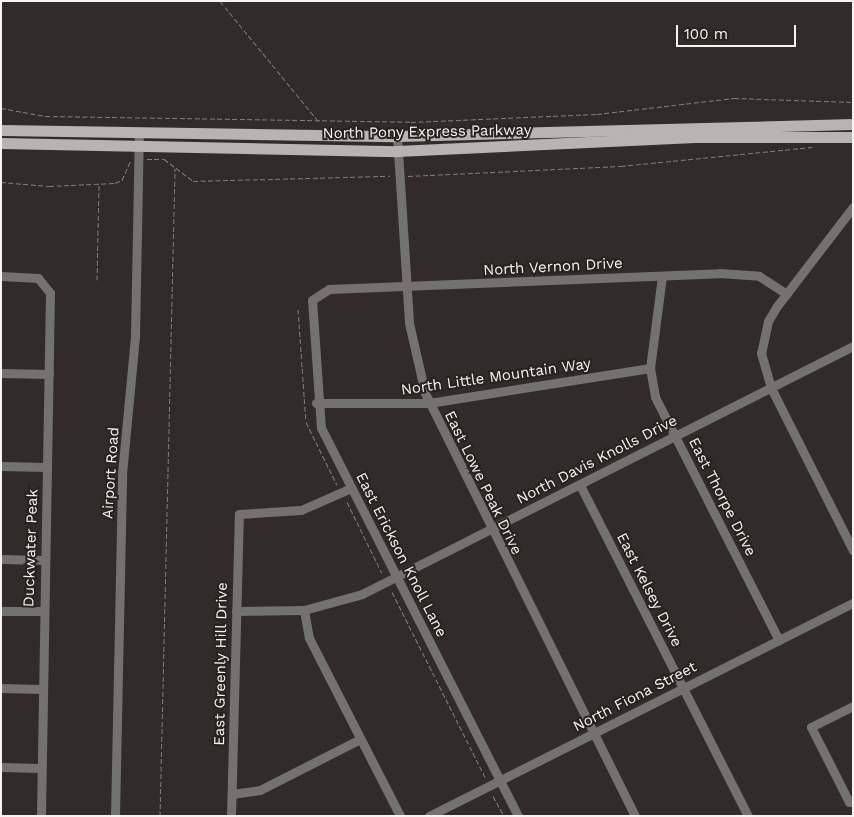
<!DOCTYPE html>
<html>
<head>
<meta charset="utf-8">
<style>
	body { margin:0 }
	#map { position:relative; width:854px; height:817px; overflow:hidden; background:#312c29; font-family:"Work Sans",sans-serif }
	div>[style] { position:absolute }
	.path>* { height:1px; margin-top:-0.5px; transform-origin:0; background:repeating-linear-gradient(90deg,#837f7d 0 5px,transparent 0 7.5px) }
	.minor>* { height:9px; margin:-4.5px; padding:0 4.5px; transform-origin:4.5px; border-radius:4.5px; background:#747171 }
	.major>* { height:11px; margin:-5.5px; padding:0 5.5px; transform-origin:5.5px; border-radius:5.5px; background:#bab3b4 }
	span { translate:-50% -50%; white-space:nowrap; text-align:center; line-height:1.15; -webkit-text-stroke:4px #27231f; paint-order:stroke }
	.street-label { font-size:15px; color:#f6f3f1 }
	.frame { position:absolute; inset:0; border:2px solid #f6f3f1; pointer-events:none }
	.scale { position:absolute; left:676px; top:25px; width:120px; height:22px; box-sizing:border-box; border:2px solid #f6f3f1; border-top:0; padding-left:6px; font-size:15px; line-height:18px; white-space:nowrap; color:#f6f3f1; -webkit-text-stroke:4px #27231f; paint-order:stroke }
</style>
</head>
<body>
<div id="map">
	<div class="path">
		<div style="left:220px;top:1px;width:156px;rotate:50.7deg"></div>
		<div style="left:1px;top:108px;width:45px;rotate:10.3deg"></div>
		<div style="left:45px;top:116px;width:366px;rotate:0.9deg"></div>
		<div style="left:411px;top:122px;width:186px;rotate:-2.5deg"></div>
		<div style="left:597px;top:114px;width:138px;rotate:-6.7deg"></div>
		<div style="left:734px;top:98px;width:119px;rotate:1.9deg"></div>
		<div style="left:147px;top:159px;width:17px"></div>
		<div style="left:164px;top:159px;width:36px;rotate:37deg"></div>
		<div style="left:193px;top:181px;width:197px;rotate:-1.5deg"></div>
		<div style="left:408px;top:176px;width:213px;rotate:-2.7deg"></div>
		<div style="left:621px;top:166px;width:192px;rotate:-5.7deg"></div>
		<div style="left:1px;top:182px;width:48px;rotate:4.8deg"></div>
		<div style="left:49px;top:186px;width:66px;rotate:-2.6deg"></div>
		<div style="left:115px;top:183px;width:8px;rotate:-23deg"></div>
		<div style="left:122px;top:180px;width:22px;rotate:-66deg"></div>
		<div style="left:97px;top:280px;width:96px;rotate:-88.8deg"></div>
		<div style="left:298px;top:309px;width:113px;rotate:86deg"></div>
		<div style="left:306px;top:422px;width:70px;rotate:63.8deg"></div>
		<div style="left:347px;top:502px;width:79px;rotate:63.8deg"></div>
		<div style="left:392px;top:592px;width:207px;rotate:63.3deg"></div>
		<div style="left:493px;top:796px;width:23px;rotate:61deg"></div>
		<div style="left:160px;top:816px;width:648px;rotate:-88.67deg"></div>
	</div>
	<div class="minor">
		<div style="left:397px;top:136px;width:187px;rotate:86.3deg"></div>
		<div style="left:409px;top:323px;width:72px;rotate:77.1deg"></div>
		<div style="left:425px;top:393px;width:472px;rotate:63.6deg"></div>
		<div style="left:853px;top:207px;width:125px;rotate:127.5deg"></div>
		<div style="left:777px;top:306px;width:17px;rotate:121deg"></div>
		<div style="left:768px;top:321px;width:33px;rotate:102deg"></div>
		<div style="left:761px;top:353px;width:36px;rotate:74deg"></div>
		<div style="left:771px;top:388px;width:182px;rotate:63.2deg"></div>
		<div style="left:1px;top:276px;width:37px;rotate:3deg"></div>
		<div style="left:38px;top:278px;width:19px;rotate:51deg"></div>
		<div style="left:50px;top:293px;width:523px;rotate:90.99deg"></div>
		<div style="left:662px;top:276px;width:93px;rotate:97.4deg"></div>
		<div style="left:650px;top:368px;width:29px;rotate:80deg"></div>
		<div style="left:655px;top:397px;width:273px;rotate:63deg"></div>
		<div style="left:1px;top:373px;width:48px;rotate:1.2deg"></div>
		<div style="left:316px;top:403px;width:113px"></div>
		<div style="left:429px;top:403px;width:224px;rotate:-9deg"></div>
		<div style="left:1px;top:466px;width:46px;rotate:1.2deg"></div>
		<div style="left:580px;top:485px;width:371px;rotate:63.1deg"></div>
		<div style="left:1px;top:559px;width:44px;rotate:1.3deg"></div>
		<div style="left:304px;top:610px;width:28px;rotate:80deg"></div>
		<div style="left:309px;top:638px;width:200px;rotate:62.9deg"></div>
		<div style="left:1px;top:611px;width:42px"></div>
		<div style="left:236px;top:611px;width:68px;rotate:-0.8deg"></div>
		<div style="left:304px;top:610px;width:60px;rotate:-15.4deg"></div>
		<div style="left:362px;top:594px;width:550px;rotate:-26.8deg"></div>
		<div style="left:1px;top:688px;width:41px;rotate:1.4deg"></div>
		<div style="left:853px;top:706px;width:47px;rotate:153.4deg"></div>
		<div style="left:811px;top:727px;width:84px;rotate:63.1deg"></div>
		<div style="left:849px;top:802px;width:4px;rotate:-14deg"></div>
		<div style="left:1px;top:767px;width:40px;rotate:1.4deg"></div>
		<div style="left:232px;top:794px;width:28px;rotate:-8deg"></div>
		<div style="left:260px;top:790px;width:112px;rotate:-27deg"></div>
		<div style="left:115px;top:816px;width:342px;rotate:-88.8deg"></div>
		<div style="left:122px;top:474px;width:139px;rotate:-84.6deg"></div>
		<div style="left:135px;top:336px;width:204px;rotate:-88.9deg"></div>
		<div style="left:231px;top:816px;width:302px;rotate:-88.5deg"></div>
		<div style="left:239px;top:514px;width:62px;rotate:-3.7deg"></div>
		<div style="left:301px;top:510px;width:55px;rotate:-23.7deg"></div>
		<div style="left:429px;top:816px;width:474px;rotate:-26.7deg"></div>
		<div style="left:518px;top:816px;width:435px;rotate:-116.9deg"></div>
		<div style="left:321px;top:428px;width:128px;rotate:-94deg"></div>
		<div style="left:312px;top:300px;width:20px;rotate:-33deg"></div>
		<div style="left:329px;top:289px;width:391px;rotate:-2.3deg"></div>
		<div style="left:720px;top:273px;width:39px;rotate:4deg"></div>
		<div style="left:759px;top:276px;width:33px;rotate:33deg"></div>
	</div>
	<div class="major">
		<div style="left:1px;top:130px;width:396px;rotate:0.9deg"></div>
		<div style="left:397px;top:136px;width:456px;rotate:-1.5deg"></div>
		<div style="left:1px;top:143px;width:396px;rotate:1.2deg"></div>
		<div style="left:397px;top:151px;width:298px;rotate:-2.7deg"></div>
		<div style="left:695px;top:137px;width:158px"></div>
	</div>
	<div class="street-label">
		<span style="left:427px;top:132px;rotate:-1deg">North Pony Express Parkway</span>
		<span style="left:553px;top:267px;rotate:-3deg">North Vernon Drive</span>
		<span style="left:496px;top:377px;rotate:-8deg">North Little Mountain Way</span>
		<span style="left:597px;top:460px;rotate:-27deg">North Davis Knolls Drive</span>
		<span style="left:111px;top:473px;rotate:-86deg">Airport Road</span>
		<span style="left:483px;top:483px;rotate:64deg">East Lowe Peak Drive</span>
		<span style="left:722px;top:497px;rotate:63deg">East Thorpe Drive</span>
		<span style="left:31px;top:548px;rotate:-88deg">Duckwater Peak</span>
		<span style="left:401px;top:555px;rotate:63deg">East Erickson Knoll Lane</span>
		<span style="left:649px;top:590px;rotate:63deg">East Kelsey Drive</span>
		<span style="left:221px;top:664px;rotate:-89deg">East Greenly Hill Drive</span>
		<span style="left:635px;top:697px;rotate:-27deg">North Fiona Street</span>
	</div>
	<div class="frame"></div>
	<div class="scale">100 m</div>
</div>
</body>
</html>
